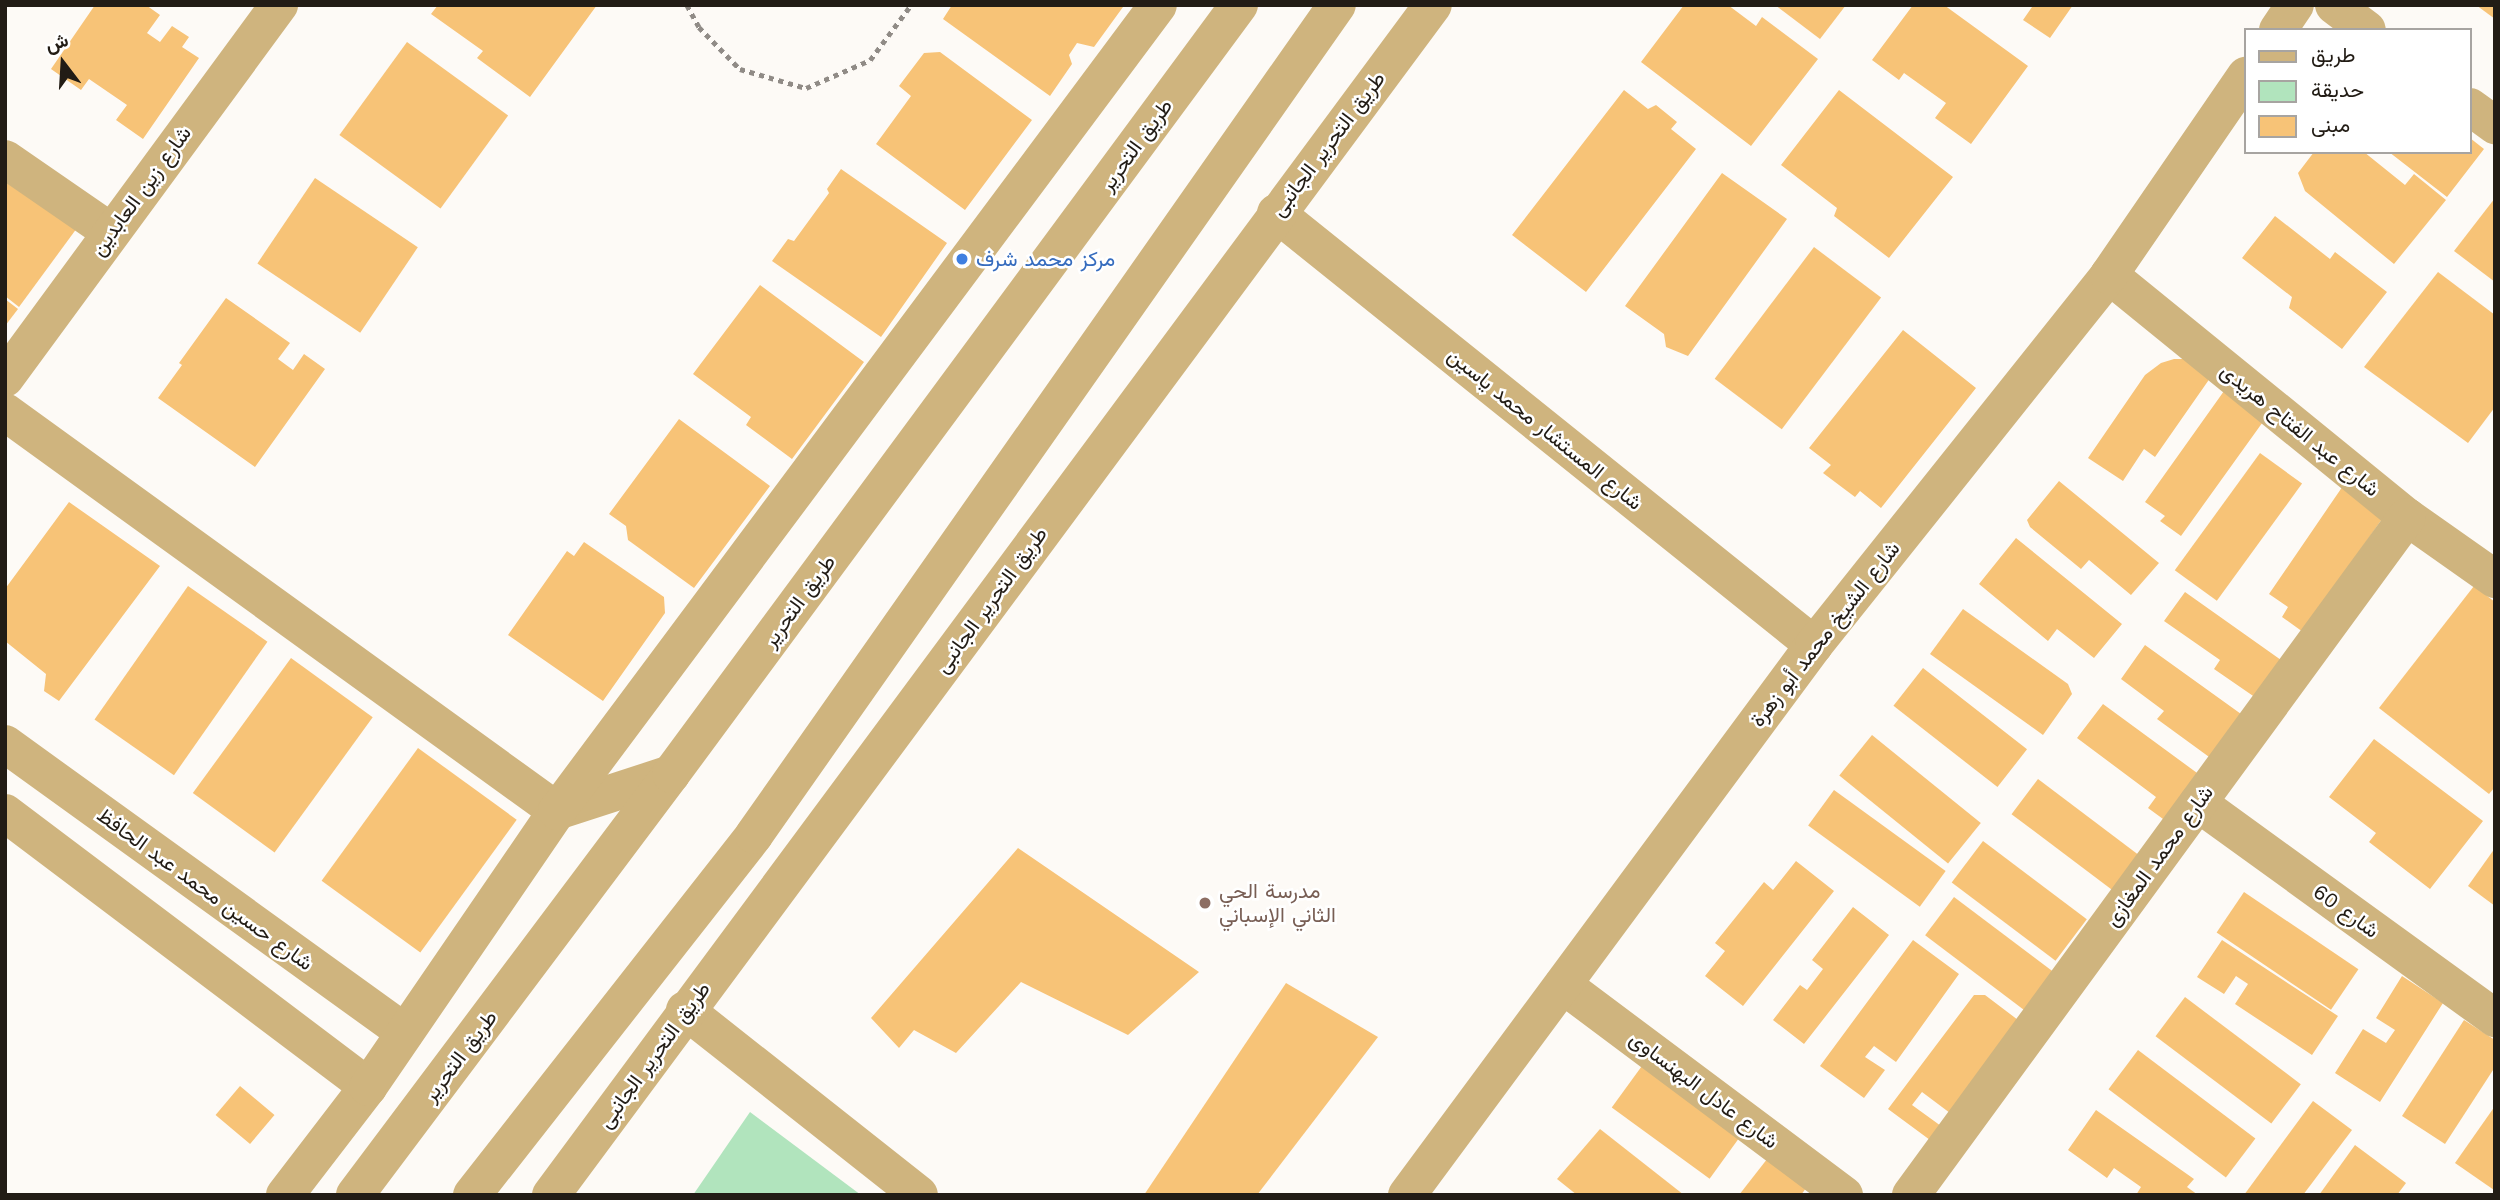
<!DOCTYPE html>
<html>
<head>
<meta charset="utf-8">
<style>
	body { margin:0 }
	#map { position:relative; width:2500px; height:1200px; overflow:hidden; background:#fdfaf6; font-family:"Work Sans",Vazirmatn,sans-serif }
	div>[style] { position:absolute }
	.green>* { inset:0; background:#b1e4bd }
	.building>* { inset:0; background:#f7c377; transform-origin:0 0 }
	.path>* { height:4.5px; margin-top:-2.25px; transform-origin:0; background:repeating-linear-gradient(90deg,#908b86 0 5px,transparent 0 10px) }
	.minor>* { height:38px; margin:-19px; padding:0 19px; transform-origin:19px; border-radius:19px; background:#cfb47e }
	.dots>* { width:19px; height:19px; translate:-50% -50%; box-sizing:border-box; border:4px solid #fff; border-radius:50% }
	span { translate:-50% -50%; white-space:nowrap; text-align:center; line-height:1.15; -webkit-text-stroke:5px #fff; paint-order:stroke }
	.street-label { font-size:21px; color:#221c15 }
	.shop-label { font-size:21px; color:#366cbe }
	.left { translate:0 -50%; text-align:left }
	.education-label { font-size:21px; color:#785e54 }
	.frame { position:absolute; inset:0; border:7px solid #221c15; pointer-events:none }
	.legend { position:absolute; left:2244px; top:28px; width:228px; height:126px; box-sizing:border-box; background:#fff; border:2px solid #a7a4a1; margin:0; padding:9px 12px; list-style:none; font-size:21px; color:#221c15 }
	.legend li { display:flex; align-items:center; gap:14px; height:35px }
	.legend b { width:35px; border:2px solid #a7a4a1 }
	.north { position:absolute; left:28px; top:28px; width:70px; height:70px; -webkit-text-stroke:5px #fff; paint-order:stroke; rotate:343deg; font-size:19px; font-weight:700; line-height:28px; text-align:center; color:#221c15 }
	.north::after { content:''; display:block; margin:auto; width:24px; height:32px; background:#221c15; clip-path:polygon(50% 0,100% 100%,50% 72%,0 100%) }
</style>
</head>
<body>
<div id="map">
	<div class="green">
		<div style="clip-path:polygon(750px 1112px,861px 1195px,693px 1195px)"></div>
	</div>
	<div class="building">
		<div style="clip-path:polygon(95px 5px,146px 5px,160px 15px,147px 33px,160px 42px,172px 26px,189px 37px,182px 47px,199px 58px,143px 139px,116px 120px,127px 105px,89px 79px,81px 90px,51px 69px)"></div>
		<div style="clip-path:polygon(438px 5px,597px 5px,530px 97px,477px 58px,483px 51px,431px 14px)"></div>
		<div style="clip-path:polygon(952px 5px,1121px 5px,1123px 7px,1094px 47px,1077px 43px,1069px 55px,1072px 64px,1050px 96px,943px 19px)"></div>
		<div style="clip-path:polygon(1684px 5px,1728px 5px,1756px 26px,1762px 17px,1818px 59px,1751px 146px,1641px 62px)"></div>
		<div style="clip-path:polygon(1775px 5px,1846px 5px,1820px 39px)"></div>
		<div style="clip-path:polygon(1913px 5px,1944px 5px,2028px 66px,1971px 144px,1935px 118px,1946px 103px,1904px 73px,1899px 80px,1872px 60px)"></div>
		<div style="clip-path:polygon(2029px 5px,2073px 5px,2050px 38px,2023px 20px,2032px 7px)"></div>
		<div style="clip-path:polygon(2476px 5px,2495px 5px,2495px 19px)"></div>
		<div style="left:407px;top:42px;width:125px;height:115px;rotate:36deg"></div>
		<div style="clip-path:polygon(940px 52px,1032px 120px,965px 210px,876px 144px,911px 96px,899px 86px,924px 53px)"></div>
		<div style="clip-path:polygon(1624px 90px,1648px 109px,1656px 105px,1677px 122px,1671px 129px,1696px 149px,1586px 292px,1512px 235px)"></div>
		<div style="clip-path:polygon(1839px 90px,1953px 177px,1889px 258px,1834px 216px,1837px 208px,1781px 165px)"></div>
		<div style="clip-path:polygon(2470px 138px,2484px 149px,2447px 197px,2389px 152px,2470px 152px)"></div>
		<div style="clip-path:polygon(2314px 152px,2364px 152px,2405px 185px,2414px 174px,2446px 200px,2394px 264px,2305px 191px,2298px 173px)"></div>
		<div style="clip-path:polygon(841px 169px,947px 243px,881px 337px,772px 261px,788px 239px,794px 241px,829px 193px,827px 189px)"></div>
		<div style="clip-path:polygon(1722px 173px,1787px 219px,1688px 356px,1666px 347px,1664px 334px,1625px 306px)"></div>
		<div style="clip-path:polygon(5px 175px,77px 228px,19px 307px,5px 296px)"></div>
		<div style="left:315px;top:178px;width:124px;height:103px;rotate:34deg"></div>
		<div style="clip-path:polygon(2495px 198px,2495px 282px,2454px 251px)"></div>
		<div style="clip-path:polygon(2275px 216px,2330px 259px,2335px 252px,2387px 292px,2342px 349px,2289px 308px,2292px 297px,2242px 258px)"></div>
		<div style="left:1814px;top:247px;width:84px;height:165px;rotate:37deg"></div>
		<div style="clip-path:polygon(2438px 272px,2495px 315px,2495px 407px,2468px 443px,2364px 367px)"></div>
		<div style="clip-path:polygon(760px 285px,864px 362px,792px 459px,746px 425px,751px 417px,693px 374px)"></div>
		<div style="clip-path:polygon(226px 298px,290px 343px,278px 359px,293px 370px,304px 354px,325px 369px,255px 467px,158px 398px,182px 365px,179px 363px)"></div>
		<div style="clip-path:polygon(5px 299px,18px 309px,5px 326px)"></div>
		<div style="clip-path:polygon(1903px 330px,1976px 388px,1881px 508px,1860px 491px,1855px 497px,1823px 473px,1831px 465px,1809px 448px)"></div>
		<div style="clip-path:polygon(2174px 359px,2187px 359px,2215px 371px,2155px 457px,2144px 449px,2123px 481px,2088px 458px,2145px 375px,2161px 363px)"></div>
		<div style="clip-path:polygon(2229px 384px,2265px 419px,2181px 536px,2160px 521px,2165px 516px,2145px 502px)"></div>
		<div style="clip-path:polygon(679px 419px,770px 486px,694px 588px,628px 540px,626px 526px,609px 514px)"></div>
		<div style="left:2260px;top:453px;width:52px;height:145px;rotate:36deg"></div>
		<div style="clip-path:polygon(2347px 480px,2389px 509px,2303px 632px,2282px 617px,2288px 607px,2269px 594px)"></div>
		<div style="clip-path:polygon(2059px 481px,2159px 563px,2131px 595px,2089px 560px,2081px 569px,2030px 527px,2027px 520px)"></div>
		<div style="clip-path:polygon(69px 502px,160px 566px,59px 701px,44px 691px,46px 674px,5px 641px,5px 589px)"></div>
		<div style="clip-path:polygon(2016px 538px,2122px 624px,2094px 658px,2057px 629px,2048px 641px,1979px 584px)"></div>
		<div style="clip-path:polygon(584px 542px,664px 597px,665px 613px,603px 701px,508px 635px,567px 551px,574px 556px)"></div>
		<div style="left:188px;top:586px;width:97px;height:163px;rotate:35deg"></div>
		<div style="clip-path:polygon(2474px 586px,2495px 602px,2495px 787px,2489px 794px,2379px 708px)"></div>
		<div style="clip-path:polygon(2185px 592px,2281px 660px,2259px 700px,2214px 669px,2220px 660px,2164px 621px)"></div>
		<div style="clip-path:polygon(1963px 609px,2068px 684px,2072px 694px,2043px 735px,1930px 654px)"></div>
		<div style="clip-path:polygon(2145px 645px,2248px 719px,2216px 762px,2157px 719px,2164px 711px,2121px 679px)"></div>
		<div style="left:291px;top:658px;width:101px;height:167px;rotate:36deg"></div>
		<div style="left:1923px;top:668px;width:132px;height:48px;rotate:38deg"></div>
		<div style="clip-path:polygon(2103px 704px,2208px 781px,2174px 827px,2148px 808px,2156px 797px,2077px 738px)"></div>
		<div style="left:1872px;top:735px;width:140px;height:52px;rotate:39deg"></div>
		<div style="clip-path:polygon(2374px 739px,2483px 821px,2430px 889px,2369px 842px,2376px 833px,2329px 797px)"></div>
		<div style="left:418px;top:748px;width:122px;height:164px;rotate:36deg"></div>
		<div style="left:2038px;top:779px;width:129px;height:44px;rotate:37deg"></div>
		<div style="left:1834px;top:790px;width:138px;height:44px;rotate:36deg"></div>
		<div style="left:1983px;top:841px;width:130px;height:52px;rotate:37deg"></div>
		<div style="clip-path:polygon(1018px 848px,1199px 972px,1128px 1035px,1021px 982px,956px 1053px,914px 1030px,899px 1048px,871px 1018px)"></div>
		<div style="clip-path:polygon(2495px 848px,2495px 906px,2468px 886px)"></div>
		<div style="clip-path:polygon(1796px 861px,1834px 891px,1743px 1006px,1705px 976px,1725px 951px,1715px 943px,1764px 882px,1773px 890px)"></div>
		<div style="left:2244px;top:892px;width:138px;height:49px;rotate:34deg"></div>
		<div style="left:1954px;top:897px;width:133px;height:48px;rotate:37deg"></div>
		<div style="clip-path:polygon(1853px 907px,1889px 935px,1804px 1044px,1773px 1020px,1800px 985px,1807px 990px,1823px 969px,1812px 960px)"></div>
		<div style="clip-path:polygon(1913px 940px,1959px 974px,1896px 1062px,1874px 1046px,1865px 1057px,1885px 1070px,1864px 1098px,1820px 1066px)"></div>
		<div style="clip-path:polygon(2222px 940px,2338px 1016px,2312px 1055px,2235px 1004px,2248px 984px,2236px 976px,2224px 994px,2197px 977px)"></div>
		<div style="clip-path:polygon(2402px 976px,2443px 1003px,2380px 1102px,2335px 1073px,2363px 1029px,2386px 1043px,2395px 1030px,2376px 1018px)"></div>
		<div style="clip-path:polygon(1286px 983px,1378px 1037px,1257px 1195px,1144px 1195px)"></div>
		<div style="clip-path:polygon(1974px 995px,1985px 995px,2018px 1020px,1950px 1113px,1922px 1092px,1912px 1105px,1941px 1126px,1930px 1140px,1888px 1109px)"></div>
		<div style="left:2185px;top:997px;width:145px;height:49px;rotate:37deg"></div>
		<div style="clip-path:polygon(2464px 1020px,2495px 1040px,2495px 1067px,2445px 1144px,2402px 1116px)"></div>
		<div style="left:2138px;top:1050px;width:147px;height:49px;rotate:37deg"></div>
		<div style="left:1647px;top:1059px;width:121px;height:60px;rotate:36deg"></div>
		<div style="left:240px;top:1086px;width:45px;height:38px;rotate:40deg"></div>
		<div style="clip-path:polygon(2313px 1101px,2352px 1130px,2303px 1195px,2244px 1195px)"></div>
		<div style="clip-path:polygon(2495px 1106px,2495px 1188px,2494px 1190px,2455px 1163px)"></div>
		<div style="clip-path:polygon(2096px 1110px,2194px 1179px,2187px 1187px,2198px 1195px,2136px 1195px,2141px 1187px,2114px 1168px,2107px 1178px,2068px 1150px)"></div>
		<div style="clip-path:polygon(1600px 1129px,1684px 1195px,1577px 1195px,1557px 1179px)"></div>
		<div style="clip-path:polygon(2355px 1145px,2406px 1183px,2397px 1195px,2319px 1195px)"></div>
		<div style="clip-path:polygon(1771px 1154px,1809px 1184px,1801px 1195px,1739px 1195px)"></div>
	</div>
	<div class="path">
		<div style="left:687px;top:5px;width:25px;rotate:61deg"></div>
		<div style="left:699px;top:27px;width:59px;rotate:45.7deg"></div>
		<div style="left:740px;top:69px;width:69px;rotate:16.1deg"></div>
		<div style="left:806px;top:88px;width:70px;rotate:-23.6deg"></div>
		<div style="left:870px;top:60px;width:69px;rotate:-53.3deg"></div>
	</div>
	<div class="minor">
		<div style="left:2334px;top:5px;width:41px;rotate:37.1deg"></div>
		<div style="left:2278px;top:30px;width:30px;rotate:-56deg"></div>
		<div style="left:2470px;top:107px;width:31px;rotate:36deg"></div>
		<div style="left:5px;top:159px;width:129px;rotate:34.6deg"></div>
		<div style="left:1276px;top:213px;width:690px;rotate:38.76deg"></div>
		<div style="left:2109px;top:275px;width:384px;rotate:39.1deg"></div>
		<div style="left:2407px;top:517px;width:108px;rotate:35.2deg"></div>
		<div style="left:5px;top:378px;width:463px;rotate:-53.7deg"></div>
		<div style="left:5px;top:412px;width:681px;rotate:35.86deg"></div>
		<div style="left:557px;top:811px;width:120px;rotate:-18deg"></div>
		<div style="left:5px;top:744px;width:493px;rotate:35.8deg"></div>
		<div style="left:2198px;top:803px;width:367px;rotate:35.9deg"></div>
		<div style="left:5px;top:813px;width:455px;rotate:37deg"></div>
		<div style="left:1563px;top:985px;width:351px;rotate:36.8deg"></div>
		<div style="left:685px;top:1010px;width:298px;rotate:38.3deg"></div>
		<div style="left:285px;top:1195px;width:136px;rotate:-52.5deg"></div>
		<div style="left:368px;top:1087px;width:335px;rotate:-55.6deg"></div>
		<div style="left:557px;top:811px;width:1005px;rotate:-53.29deg"></div>
		<div style="left:355px;top:1195px;width:526px;rotate:-53.11deg"></div>
		<div style="left:671px;top:774px;width:956px;rotate:-53.55deg"></div>
		<div style="left:472px;top:1195px;width:457px;rotate:-51.9deg"></div>
		<div style="left:754px;top:835px;width:1014px;rotate:-54.92deg"></div>
		<div style="left:551px;top:1195px;width:1481px;rotate:-53.46deg"></div>
		<div style="left:1407px;top:1195px;width:684px;rotate:-53.5deg"></div>
		<div style="left:1814px;top:645px;width:473px;rotate:-51.4deg"></div>
		<div style="left:2109px;top:275px;width:242px;rotate:-55.5deg"></div>
		<div style="left:1911px;top:1195px;width:840px;rotate:-53.81deg"></div>
	</div>
	<div class="dots">
		<div style="left:962px;top:259px;background:#3f7fe0"></div>
		<div style="left:1205px;top:903px;background:#8d6e63"></div>
	</div>
	<div class="street-label">
		<span style="left:1328px;top:144px;rotate:-53deg">طريق التحرير الجانبى</span>
		<span style="left:1136px;top:145px;rotate:-54deg">طريق التحرير</span>
		<span style="left:141px;top:191px;rotate:-54deg">شارع زين العابدين</span>
		<span style="left:1545px;top:429px;rotate:39deg">شارع المستشار محمد ياسين</span>
		<span style="left:2300px;top:430px;rotate:39deg">شارع عبد الفتاح هريدى</span>
		<span style="left:991px;top:600px;rotate:-54deg">طريق التحرير الجانبى</span>
		<span style="left:799px;top:601px;rotate:-54deg">طريق التحرير</span>
		<span style="left:1825px;top:634px;rotate:-52deg">شارع الشيخ محمد أبو زهرة</span>
		<span style="left:2159px;top:856px;rotate:-54deg">شارع محمد المغازى</span>
		<span style="left:205px;top:889px;rotate:36deg">شارع حسين محمد عبد الحافظ</span>
		<span style="left:2346px;top:911px;rotate:36deg">شارع 60</span>
		<span style="left:654px;top:1055px;rotate:-54deg">طريق التحرير الجانبى</span>
		<span style="left:460px;top:1056px;rotate:-53deg">طريق التحرير</span>
		<span style="left:1704px;top:1090px;rotate:37deg">شارع عادل البهنساوى</span>
	</div>
	<div class="shop-label">
		<span class="left" style="left:976px;top:259px">مركز محمد شرف</span>
	</div>
	<div class="education-label">
		<span class="left" style="left:1219px;top:903px">مدرسة الحي<br>الثاني الإسباني</span>
	</div>
	<div class="frame"></div>
	<ul class="legend">
	<li><b style="height:9px;background:#cfb47e"></b>طريق</li>
	<li><b style="height:19px;background:#b1e4bd"></b>حديقة</li>
	<li><b style="height:19px;background:#f7c377"></b>مبنى</li>
	</ul>
	<div class="north">ش</div>
</div>
</body>
</html>
